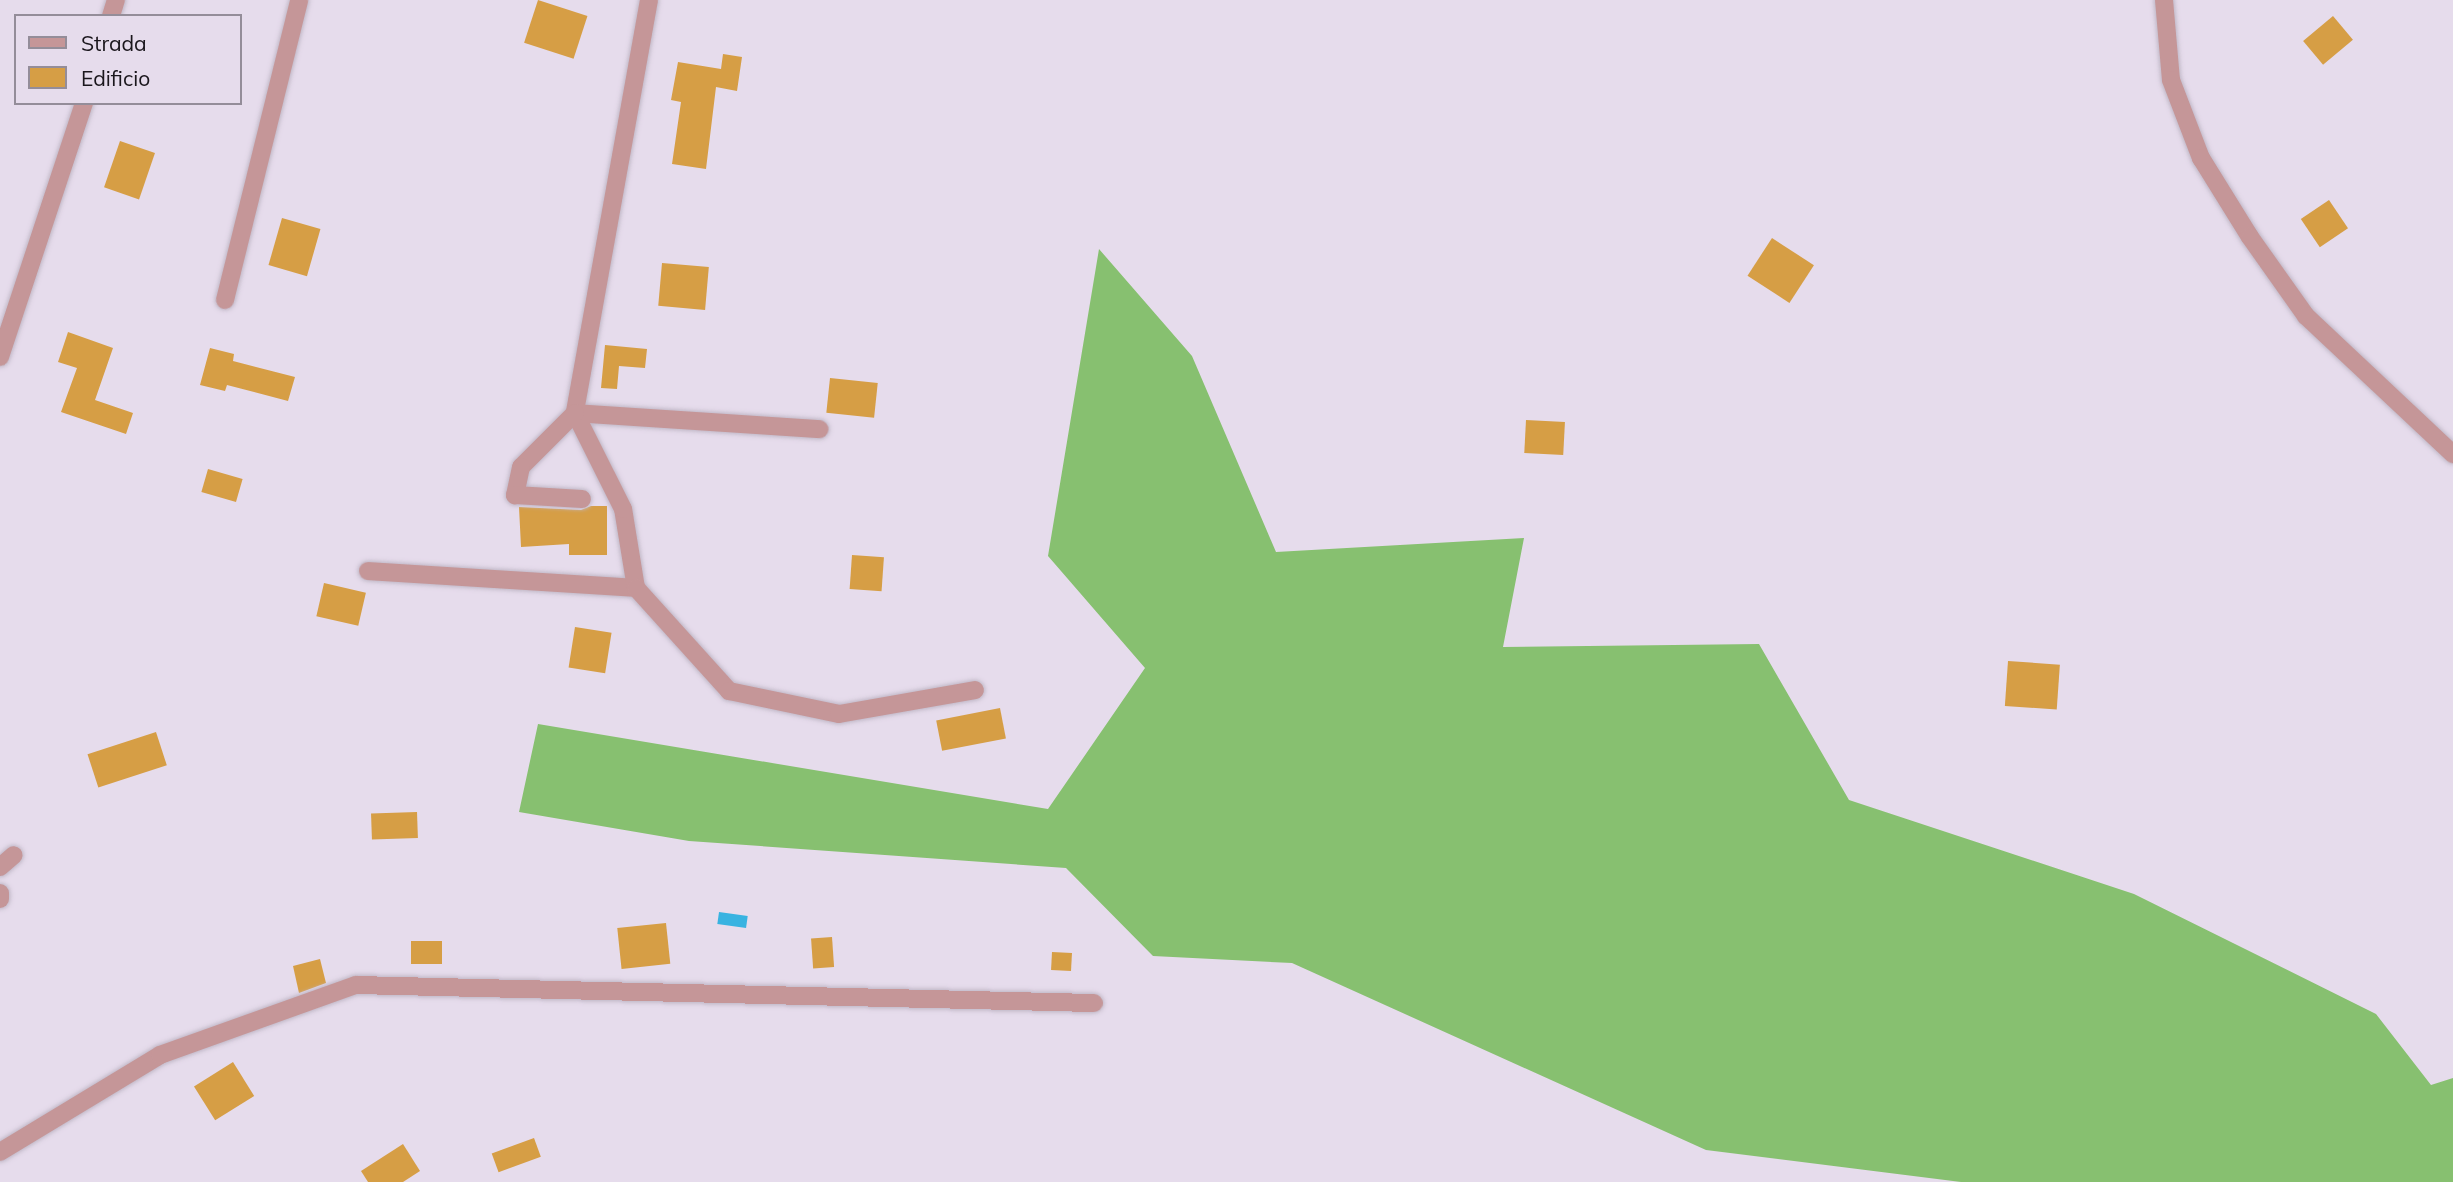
<!DOCTYPE html>
<html>
<head>
<meta charset="utf-8">
<style>
	body { margin:0 }
	#map { position:relative; width:2453px; height:1182px; overflow:hidden; background:#e6dcec; font-family:Mulish,sans-serif }
	div>[style] { position:absolute }
	.forest>* { inset:0; background:#87c070 }
	.water>* { inset:0; background:#38b3e1; transform-origin:0 0 }
	.building>* { inset:0; background:#d69e45; transform-origin:0 0 }
	.roads { filter:drop-shadow(0 0 2px #c1b8c7) drop-shadow(0 0 2px #c1b8c7) }
	.minor>* { height:18px; margin:-9px; padding:0 9px; transform-origin:9px; border-radius:9px; background:#c59698 }
	span { translate:-50% -50%; white-space:nowrap; text-align:center; line-height:1.15; -webkit-text-stroke:7px #e6dcec; paint-order:stroke }
	.legend { position:absolute; left:14px; top:14px; width:228px; height:91px; box-sizing:border-box; background:#e6dcec; border:2px solid #948d99; margin:0; padding:9px 12px; list-style:none; font-size:21px; color:#1a161c }
	.legend li { display:flex; align-items:center; gap:14px; height:35px }
	.legend b { width:35px; border:2px solid #948d99 }
</style>
</head>
<body>
<div id="map">
	<div class="forest">
		<div style="clip-path:polygon(1099px 249px,1192px 356px,1276px 552px,1524px 538px,1503px 647px,1759px 644px,1849px 800px,2134px 894px,2376px 1014px,2431px 1085px,2453px 1078px,2453px 1182px,1961px 1182px,1706px 1150px,1292px 963px,1153px 956px,1066px 868px,689px 841px,519px 812px,538px 724px,1048px 809px,1145px 668px,1048px 556px)"></div>
	</div>
	<div class="water">
		<div style="left:719px;top:912px;width:29px;height:12px;rotate:8deg"></div>
	</div>
	<div class="building">
		<div style="left:538px;top:0;width:52px;height:45px;rotate:18deg"></div>
		<div style="left:2333px;top:16px;width:31px;height:39px;rotate:50deg"></div>
		<div style="clip-path:polygon(723px 54px,742px 57px,737px 91px,716px 87px,706px 169px,672px 164px,681px 102px,671px 100px,678px 62px,721px 69px)"></div>
		<div style="left:120px;top:141px;width:37px;height:49px;rotate:19deg"></div>
		<div style="left:2329px;top:200px;width:34px;height:34px;rotate:56deg"></div>
		<div style="left:282px;top:218px;width:40px;height:49px;rotate:16deg"></div>
		<div style="left:1772px;top:238px;width:50px;height:45px;rotate:33deg"></div>
		<div style="left:662px;top:263px;width:47px;height:43px;rotate:5deg"></div>
		<div style="clip-path:polygon(68px 332px,113px 348px,95px 400px,133px 413px,126px 434px,61px 412px,77px 368px,58px 362px)"></div>
		<div style="clip-path:polygon(605px 345px,647px 349px,645px 368px,619px 366px,617px 389px,601px 388px)"></div>
		<div style="clip-path:polygon(210px 348px,234px 354px,233px 361px,295px 377px,288px 401px,227px 385px,225px 391px,200px 385px)"></div>
		<div style="left:830px;top:378px;width:48px;height:35px;rotate:6deg"></div>
		<div style="left:1526px;top:420px;width:39px;height:33px;rotate:3deg"></div>
		<div style="left:208px;top:469px;width:36px;height:24px;rotate:16deg"></div>
		<div style="clip-path:polygon(591px 506px,607px 506px,607px 555px,569px 555px,569px 544px,521px 547px,519px 507px,581px 510px)"></div>
		<div style="left:852px;top:555px;width:32px;height:34px;rotate:4deg"></div>
		<div style="left:324px;top:583px;width:43px;height:34px;rotate:13deg"></div>
		<div style="left:575px;top:627px;width:37px;height:41px;rotate:9deg"></div>
		<div style="left:2008px;top:661px;width:52px;height:45px;rotate:4deg"></div>
		<div style="left:1000px;top:708px;width:31px;height:65px;rotate:79deg"></div>
		<div style="left:156px;top:732px;width:35px;height:72px;rotate:72deg"></div>
		<div style="left:417px;top:812px;width:26px;height:46px;rotate:88deg"></div>
		<div style="left:666px;top:923px;width:41px;height:49px;rotate:84deg"></div>
		<div style="left:832px;top:937px;width:30px;height:21px;rotate:86deg"></div>
		<div style="left:411px;top:941px;width:31px;height:23px"></div>
		<div style="left:1052px;top:952px;width:20px;height:18px;rotate:3deg"></div>
		<div style="clip-path:polygon(320px 959px,326px 983px,299px 993px,293px 966px)"></div>
		<div style="left:233px;top:1062px;width:40px;height:46px;rotate:58deg"></div>
		<div style="left:534px;top:1138px;width:20px;height:45px;rotate:70deg"></div>
		<div style="clip-path:polygon(403px 1144px,420px 1171px,403px 1182px,368px 1182px,361px 1171px)"></div>
	</div>
	<div class="roads">
		<div class="minor">
			<div style="left:649px;top:0;width:420px;rotate:100.2deg"></div>
			<div style="left:575px;top:413px;width:245px;rotate:3.8deg"></div>
			<div style="left:2164px;top:0;width:80px;rotate:85deg"></div>
			<div style="left:2171px;top:80px;width:84px;rotate:69deg"></div>
			<div style="left:2201px;top:158px;width:93px;rotate:58.2deg"></div>
			<div style="left:2250px;top:237px;width:97px;rotate:54.7deg"></div>
			<div style="left:2306px;top:316px;width:202px;rotate:43.2deg"></div>
			<div style="left:111px;top:16px;width:17px;rotate:-73deg"></div>
			<div style="left:225px;top:300px;width:309px;rotate:-76.1deg"></div>
			<div style="left:0;top:357px;width:268px;rotate:-71.7deg"></div>
			<div style="left:368px;top:571px;width:269px;rotate:3.6deg"></div>
			<div style="left:636px;top:588px;width:80px;rotate:-99.3deg"></div>
			<div style="left:623px;top:509px;width:107px;rotate:-116.6deg"></div>
			<div style="left:575px;top:413px;width:76px;rotate:135deg"></div>
			<div style="left:521px;top:467px;width:29px;rotate:102deg"></div>
			<div style="left:515px;top:495px;width:67px;rotate:3.4deg"></div>
			<div style="left:636px;top:588px;width:139px;rotate:47.9deg"></div>
			<div style="left:729px;top:691px;width:112px;rotate:11.8deg"></div>
			<div style="left:839px;top:714px;width:138px;rotate:-10deg"></div>
			<div style="left:0;top:867px;width:18px;rotate:-41deg"></div>
			<div style="left:0;top:893px;width:6px;rotate:90deg"></div>
			<div style="left:0;top:1152px;width:187px;rotate:-31.2deg"></div>
			<div style="left:160px;top:1055px;width:208px;rotate:-19.7deg"></div>
			<div style="left:356px;top:985px;width:738px;rotate:1.4deg"></div>
		</div>
	</div>
	<ul class="legend">
	<li><b style="height:9px;background:#c59698"></b>Strada</li>
	<li><b style="height:19px;background:#d69e45"></b>Edificio</li>
	</ul>
</div>
</body>
</html>
